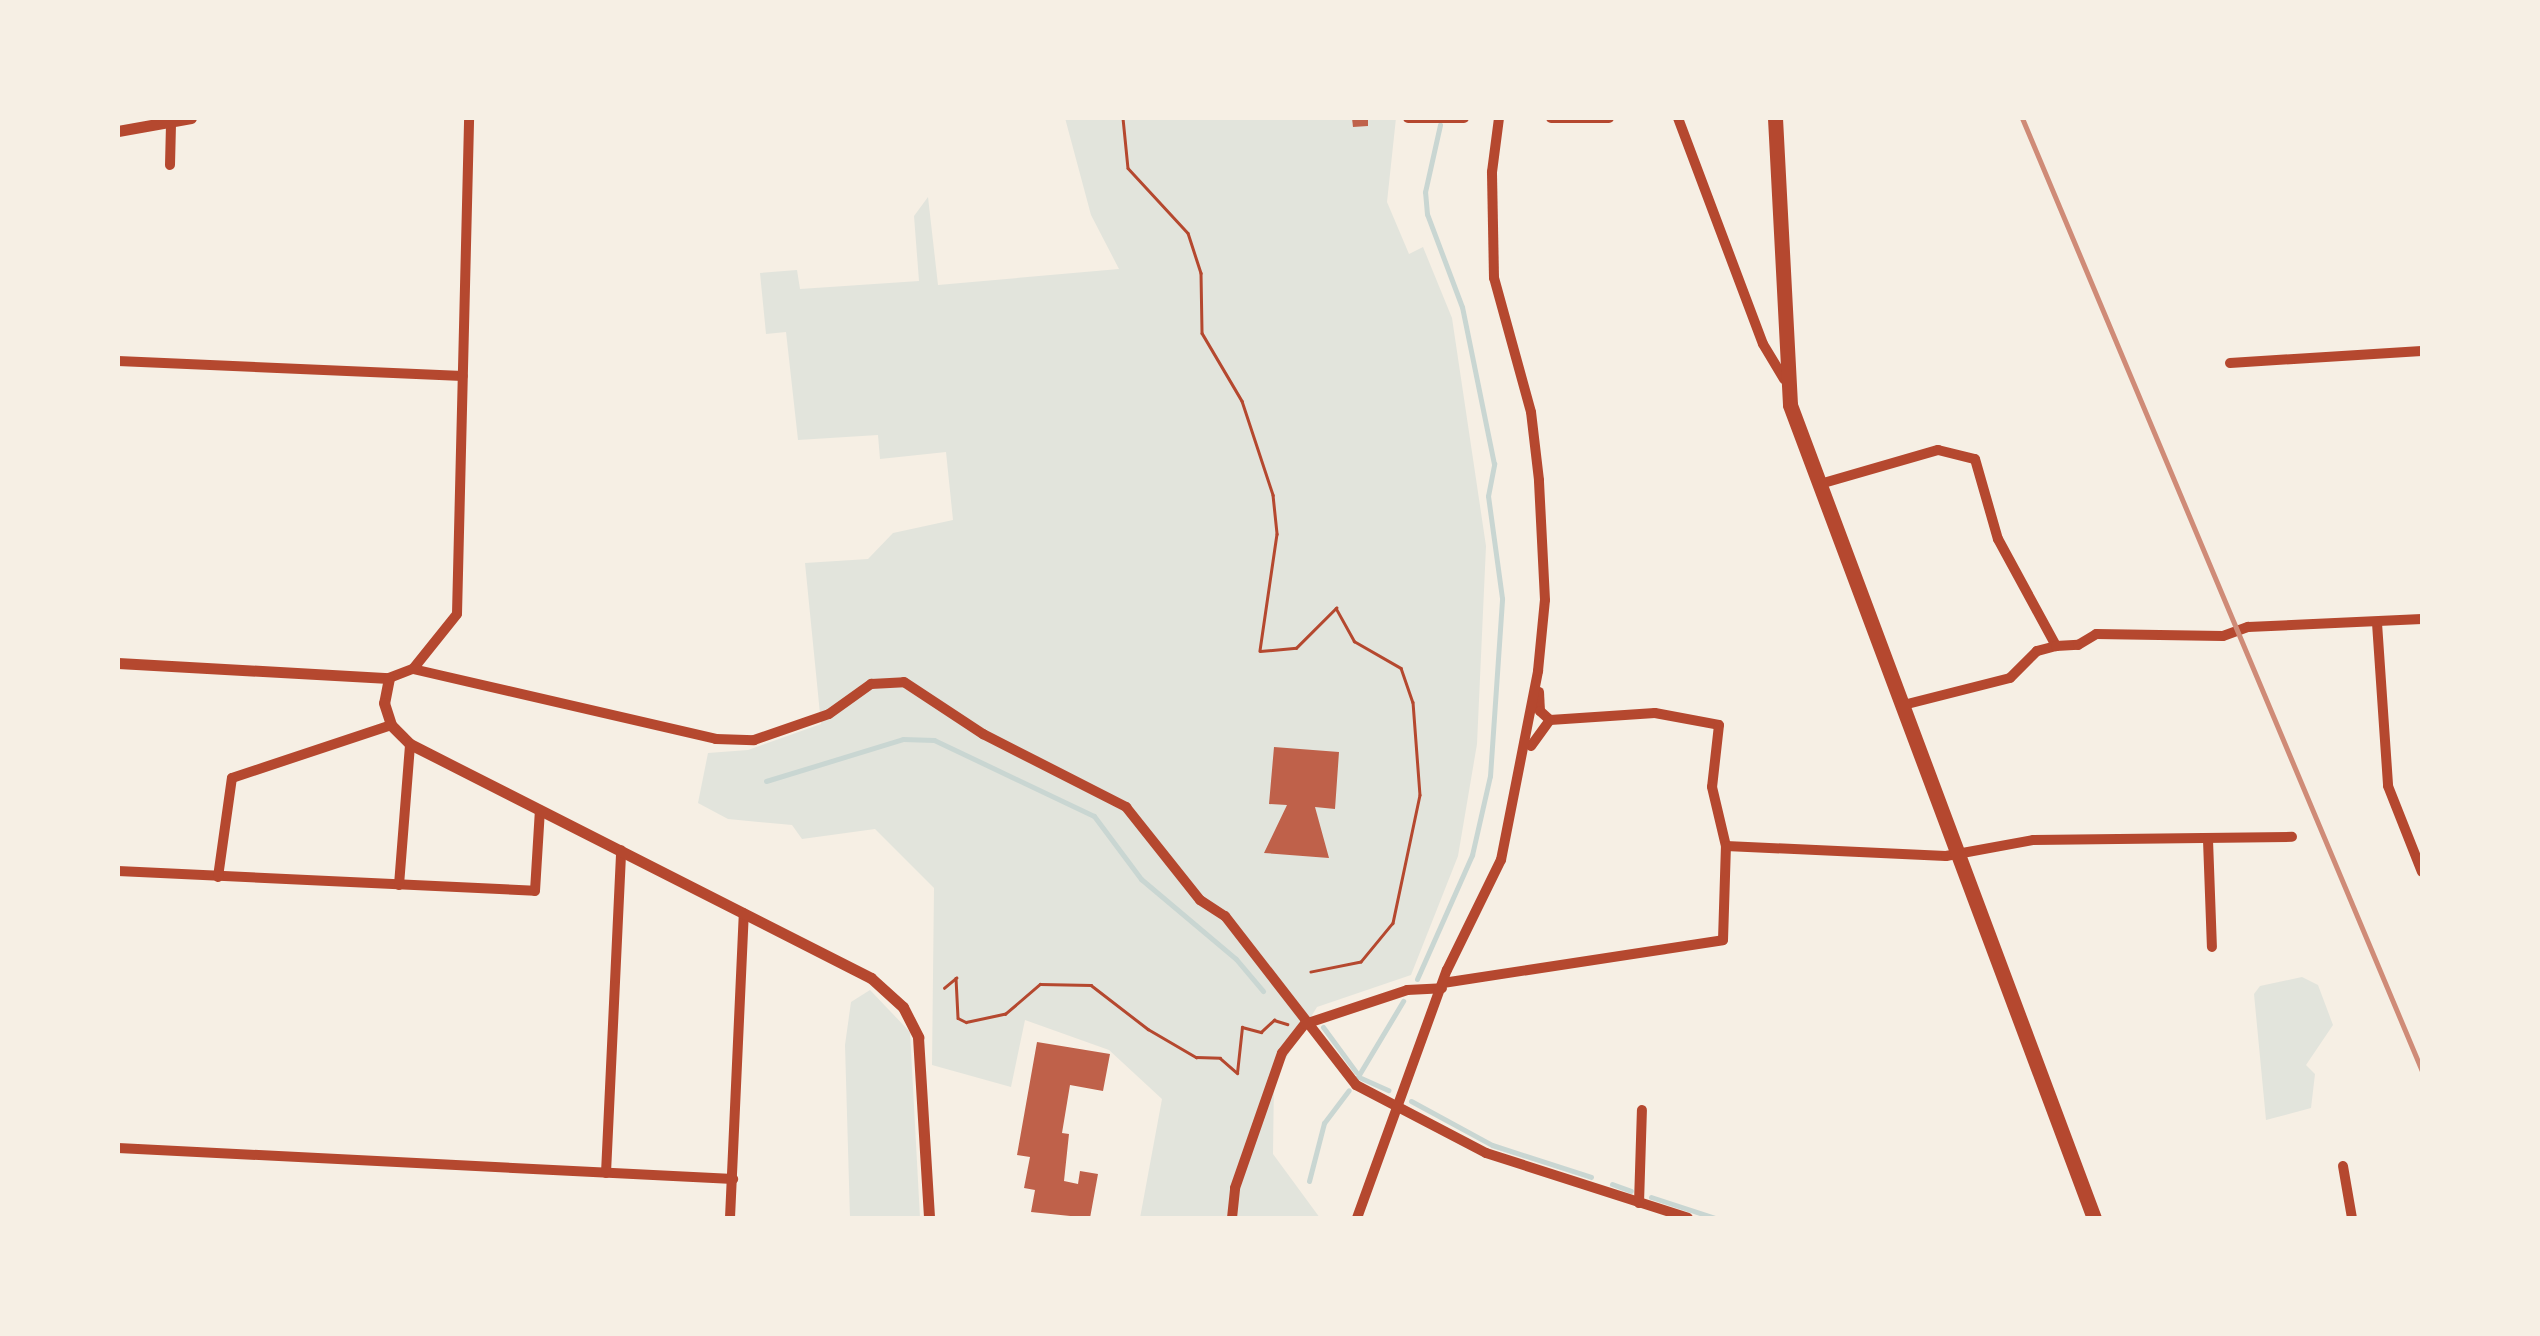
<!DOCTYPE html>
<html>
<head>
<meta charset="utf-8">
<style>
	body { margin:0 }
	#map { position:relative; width:2540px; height:1336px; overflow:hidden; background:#f6efe4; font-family:Figtree,sans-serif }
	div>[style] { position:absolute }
	.green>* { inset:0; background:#e2e4dc }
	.stream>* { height:5px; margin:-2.5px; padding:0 2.5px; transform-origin:2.5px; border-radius:2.5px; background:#c9d6d2 }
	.building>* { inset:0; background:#bf614a }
	.path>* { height:2.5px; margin:-1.25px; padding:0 1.25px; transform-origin:1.25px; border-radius:1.25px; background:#b5482f }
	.minor>* { height:10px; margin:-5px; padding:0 5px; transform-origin:5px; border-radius:5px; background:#b5482f }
	.tertiary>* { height:11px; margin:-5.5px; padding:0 5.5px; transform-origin:5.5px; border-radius:5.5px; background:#b5482f }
	.trunk>* { height:15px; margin:-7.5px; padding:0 7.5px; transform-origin:7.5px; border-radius:7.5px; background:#b5482f }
	.rail>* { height:5px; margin:-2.5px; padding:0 2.5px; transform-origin:2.5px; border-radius:2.5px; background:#cf8b77 }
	span { translate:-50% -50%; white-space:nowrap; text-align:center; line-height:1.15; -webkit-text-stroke:9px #f6efe4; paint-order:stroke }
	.frame { position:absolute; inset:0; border:120px solid #f6efe4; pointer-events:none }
</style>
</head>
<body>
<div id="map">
	<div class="green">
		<div style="clip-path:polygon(1065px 118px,1396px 118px,1387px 202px,1409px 254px,1423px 247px,1452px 318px,1486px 546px,1477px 744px,1458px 856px,1411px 975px,1317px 1007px,1274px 1078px,1273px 1154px,1320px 1218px,1140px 1218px,1162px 1099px,1109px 1050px,1025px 1020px,1011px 1087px,932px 1065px,934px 888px,875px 829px,802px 839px,792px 825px,728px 819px,698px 803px,708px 753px,748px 750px,821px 724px,805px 563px,868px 559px,893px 533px,953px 520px,946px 452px,880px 459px,878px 435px,798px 440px,786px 332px,766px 334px,760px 273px,797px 270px,800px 289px,919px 281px,914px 216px,928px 197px,938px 285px,1119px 269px,1091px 215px)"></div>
		<div style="clip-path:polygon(2302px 977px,2318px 985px,2333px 1025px,2306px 1065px,2315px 1074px,2311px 1108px,2266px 1120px,2254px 994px,2260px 986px)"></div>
		<div style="clip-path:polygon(870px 990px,910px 1032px,920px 1218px,850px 1218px,845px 1045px,851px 1002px)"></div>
	</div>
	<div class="stream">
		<div style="left:766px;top:781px;width:143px;rotate:-17deg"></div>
		<div style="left:903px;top:739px;width:31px;rotate:2deg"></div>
		<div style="left:934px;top:740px;width:177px;rotate:25.4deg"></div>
		<div style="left:1094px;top:816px;width:79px;rotate:53.3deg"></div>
		<div style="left:1141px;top:879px;width:124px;rotate:40.1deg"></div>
		<div style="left:1236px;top:959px;width:42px;rotate:49.8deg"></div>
		<div style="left:1417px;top:979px;width:136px;rotate:-66.1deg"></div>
		<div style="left:1472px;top:855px;width:81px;rotate:-77.2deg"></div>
		<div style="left:1490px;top:776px;width:178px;rotate:-86.1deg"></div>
		<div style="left:1502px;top:598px;width:103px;rotate:-97.8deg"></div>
		<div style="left:1488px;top:496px;width:33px;rotate:-79deg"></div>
		<div style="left:1494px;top:464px;width:160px;rotate:-101.5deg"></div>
		<div style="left:1462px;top:307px;width:99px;rotate:-110.6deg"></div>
		<div style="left:1427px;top:214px;width:22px;rotate:-95deg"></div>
		<div style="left:1425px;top:192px;width:69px;rotate:-77.4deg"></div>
		<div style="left:1323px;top:1027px;width:56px;rotate:53.7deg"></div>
		<div style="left:1357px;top:1078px;width:90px;rotate:-59.1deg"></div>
		<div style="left:1361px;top:1078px;width:30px;rotate:24deg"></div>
		<div style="left:1411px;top:1101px;width:92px;rotate:28.5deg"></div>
		<div style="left:1492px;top:1145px;width:104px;rotate:17.9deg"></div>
		<div style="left:1309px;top:1181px;width:60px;rotate:-75.5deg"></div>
		<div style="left:1324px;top:1123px;width:41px;rotate:-52.9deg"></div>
		<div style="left:1612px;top:1184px;width:20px;rotate:20deg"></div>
		<div style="left:1651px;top:1197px;width:67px;rotate:18.2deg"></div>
	</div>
	<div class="building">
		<div style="clip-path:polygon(1352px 118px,1368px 118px,1368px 126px,1353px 127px)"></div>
		<div style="clip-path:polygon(1274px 747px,1339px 752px,1335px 809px,1315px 807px,1329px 858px,1264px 853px,1287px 805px,1269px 804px)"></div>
		<div style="clip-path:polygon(1037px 1042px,1110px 1054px,1103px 1091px,1070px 1085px,1062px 1133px,1069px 1134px,1064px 1181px,1078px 1184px,1080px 1171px,1098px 1174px,1090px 1218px,1031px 1212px,1035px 1190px,1024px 1188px,1030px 1157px,1017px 1155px)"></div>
	</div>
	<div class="path">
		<div style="left:1123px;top:118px;width:50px;rotate:84.3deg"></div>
		<div style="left:1128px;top:168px;width:88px;rotate:47.3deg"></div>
		<div style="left:1188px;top:233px;width:42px;rotate:72deg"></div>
		<div style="left:1201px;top:273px;width:60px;rotate:89deg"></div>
		<div style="left:1202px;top:333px;width:79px;rotate:59.5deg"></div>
		<div style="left:1242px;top:401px;width:99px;rotate:71.7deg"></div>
		<div style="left:1273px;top:495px;width:39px;rotate:84deg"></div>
		<div style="left:1277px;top:534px;width:118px;rotate:98.3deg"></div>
		<div style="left:1260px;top:651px;width:36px;rotate:-5deg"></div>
		<div style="left:1296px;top:648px;width:57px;rotate:-45deg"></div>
		<div style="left:1336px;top:608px;width:38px;rotate:61deg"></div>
		<div style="left:1354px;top:641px;width:54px;rotate:29.9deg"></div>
		<div style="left:1401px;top:668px;width:36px;rotate:71deg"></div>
		<div style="left:1413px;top:702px;width:93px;rotate:85.7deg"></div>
		<div style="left:1420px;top:795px;width:131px;rotate:101.9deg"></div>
		<div style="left:1393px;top:923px;width:50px;rotate:129.4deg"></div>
		<div style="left:1361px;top:962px;width:51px;rotate:168.7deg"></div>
		<div style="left:944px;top:988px;width:16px;rotate:-40deg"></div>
		<div style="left:956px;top:978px;width:40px;rotate:87.1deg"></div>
		<div style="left:958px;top:1018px;width:9px;rotate:27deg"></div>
		<div style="left:966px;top:1022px;width:40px;rotate:-12deg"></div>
		<div style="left:1005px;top:1014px;width:46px;rotate:-40.6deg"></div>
		<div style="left:1040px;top:984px;width:51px;rotate:1.1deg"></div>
		<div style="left:1091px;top:985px;width:72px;rotate:37.7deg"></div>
		<div style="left:1148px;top:1029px;width:56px;rotate:30.3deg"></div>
		<div style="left:1196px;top:1057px;width:24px;rotate:2deg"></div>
		<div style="left:1220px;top:1058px;width:23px;rotate:41deg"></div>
		<div style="left:1237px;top:1073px;width:46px;rotate:-83.8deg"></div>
		<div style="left:1242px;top:1027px;width:20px;rotate:15deg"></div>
		<div style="left:1261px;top:1032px;width:18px;rotate:-43deg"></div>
		<div style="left:1274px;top:1020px;width:14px;rotate:17deg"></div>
	</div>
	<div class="minor">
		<div style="left:1408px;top:118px;width:56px"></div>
		<div style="left:1551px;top:118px;width:58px"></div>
		<div style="left:1678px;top:118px;width:241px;rotate:69.4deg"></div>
		<div style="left:1763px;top:344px;width:41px;rotate:59deg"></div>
		<div style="left:170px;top:165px;width:42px;rotate:-88.6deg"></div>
		<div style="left:118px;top:361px;width:345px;rotate:2.5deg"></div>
		<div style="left:2230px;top:363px;width:192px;rotate:-3.6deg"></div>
		<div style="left:1820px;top:484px;width:123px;rotate:-16.1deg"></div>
		<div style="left:1938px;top:450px;width:38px;rotate:14deg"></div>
		<div style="left:1975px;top:459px;width:83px;rotate:74deg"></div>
		<div style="left:1998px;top:539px;width:122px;rotate:61.5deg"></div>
		<div style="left:2056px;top:646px;width:20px;rotate:165deg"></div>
		<div style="left:2037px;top:651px;width:38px;rotate:135deg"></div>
		<div style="left:2010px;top:678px;width:110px;rotate:165.8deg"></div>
		<div style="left:2377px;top:623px;width:163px;rotate:86.1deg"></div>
		<div style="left:2388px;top:786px;width:92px;rotate:68.4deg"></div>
		<div style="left:2056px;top:646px;width:22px;rotate:-3deg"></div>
		<div style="left:2078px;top:645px;width:21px;rotate:-31deg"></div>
		<div style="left:2096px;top:634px;width:127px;rotate:0.9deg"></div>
		<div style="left:2223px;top:636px;width:27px;rotate:-20deg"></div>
		<div style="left:2248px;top:627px;width:174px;rotate:-2.6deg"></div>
		<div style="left:413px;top:669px;width:70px;rotate:-51.3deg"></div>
		<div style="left:457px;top:614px;width:496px;rotate:-88.6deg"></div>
		<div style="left:389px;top:678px;width:26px;rotate:-21deg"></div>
		<div style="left:413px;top:669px;width:311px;rotate:13deg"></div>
		<div style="left:716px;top:739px;width:38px;rotate:2deg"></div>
		<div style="left:754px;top:740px;width:79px;rotate:-19.1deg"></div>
		<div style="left:829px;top:714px;width:52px;rotate:-35.5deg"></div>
		<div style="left:871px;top:684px;width:33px;rotate:-3deg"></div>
		<div style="left:904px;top:682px;width:95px;rotate:33.4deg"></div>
		<div style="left:983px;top:734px;width:161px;rotate:27deg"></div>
		<div style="left:1126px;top:807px;width:119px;rotate:51.5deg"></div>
		<div style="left:1200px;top:900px;width:30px;rotate:33deg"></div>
		<div style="left:1225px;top:916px;width:214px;rotate:52.2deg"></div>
		<div style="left:1356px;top:1085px;width:147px;rotate:27.6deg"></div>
		<div style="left:1486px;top:1153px;width:212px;rotate:17.8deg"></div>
		<div style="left:1539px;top:692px;width:19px;rotate:87deg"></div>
		<div style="left:1540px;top:711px;width:13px;rotate:42deg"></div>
		<div style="left:1550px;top:720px;width:105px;rotate:-3.8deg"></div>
		<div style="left:1655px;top:713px;width:65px;rotate:10.6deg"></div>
		<div style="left:1719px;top:725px;width:62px;rotate:96.4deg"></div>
		<div style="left:1712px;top:787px;width:61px;rotate:76.7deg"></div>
		<div style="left:1726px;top:846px;width:220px;rotate:2.6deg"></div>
		<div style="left:1946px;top:856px;width:88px;rotate:-10.4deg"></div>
		<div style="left:2033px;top:840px;width:259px;rotate:-0.7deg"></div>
		<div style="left:1531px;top:746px;width:32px;rotate:-54deg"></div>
		<div style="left:2208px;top:840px;width:107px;rotate:87.9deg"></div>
		<div style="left:118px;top:871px;width:417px;rotate:2.7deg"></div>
		<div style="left:535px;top:891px;width:81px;rotate:-86.5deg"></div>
		<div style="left:218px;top:877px;width:100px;rotate:-82deg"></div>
		<div style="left:232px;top:778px;width:168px;rotate:-18.4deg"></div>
		<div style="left:399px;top:885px;width:141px;rotate:-85.5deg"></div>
		<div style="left:1443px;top:983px;width:283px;rotate:-8.7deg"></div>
		<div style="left:1723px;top:940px;width:94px;rotate:-88.2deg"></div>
		<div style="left:118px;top:1148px;width:616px;rotate:2.89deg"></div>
		<div style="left:2343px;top:1166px;width:53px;rotate:80.2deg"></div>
		<div style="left:606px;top:1173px;width:323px;rotate:-87.3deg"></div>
		<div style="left:1639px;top:1203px;width:93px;rotate:-88.2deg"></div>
		<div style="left:730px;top:1218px;width:305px;rotate:-87.4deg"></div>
		<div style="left:1232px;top:1218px;width:30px;rotate:-84deg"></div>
		<div style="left:1235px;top:1188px;width:143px;rotate:-70.8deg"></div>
		<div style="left:1282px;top:1053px;width:37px;rotate:-52deg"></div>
		<div style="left:1305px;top:1024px;width:108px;rotate:-18.4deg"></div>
		<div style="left:1407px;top:990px;width:35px;rotate:-3deg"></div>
		<div style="left:1357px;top:1218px;width:264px;rotate:-70.1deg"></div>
		<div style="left:1447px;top:970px;width:123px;rotate:-63.9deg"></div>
		<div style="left:1501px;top:860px;width:193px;rotate:-78.9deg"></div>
		<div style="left:1538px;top:671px;width:71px;rotate:-84.4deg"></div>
		<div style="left:1545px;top:600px;width:120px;rotate:-92.9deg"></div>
		<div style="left:1539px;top:480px;width:68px;rotate:-96.7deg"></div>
		<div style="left:1531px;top:412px;width:139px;rotate:-105.4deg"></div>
		<div style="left:1494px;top:278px;width:106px;rotate:-91.1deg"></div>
		<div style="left:1492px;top:172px;width:54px;rotate:-82.6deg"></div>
	</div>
	<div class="tertiary">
		<div style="left:118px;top:131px;width:74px;rotate:-10.1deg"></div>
		<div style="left:118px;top:663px;width:271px;rotate:3.2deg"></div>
		<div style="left:389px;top:678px;width:25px;rotate:101deg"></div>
		<div style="left:384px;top:703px;width:23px;rotate:72deg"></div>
		<div style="left:391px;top:725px;width:27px;rotate:45deg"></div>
		<div style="left:410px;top:744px;width:517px;rotate:26.91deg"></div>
		<div style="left:871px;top:978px;width:43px;rotate:42.2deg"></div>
		<div style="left:903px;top:1007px;width:34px;rotate:63deg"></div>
		<div style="left:918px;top:1037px;width:181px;rotate:86.5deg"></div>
	</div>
	<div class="trunk">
		<div style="left:1775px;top:118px;width:287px;rotate:87deg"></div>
		<div style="left:1790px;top:405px;width:868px;rotate:69.5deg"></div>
	</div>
	<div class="rail">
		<div style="left:2022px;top:118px;width:1034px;rotate:67.23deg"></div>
	</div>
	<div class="frame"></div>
</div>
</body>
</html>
